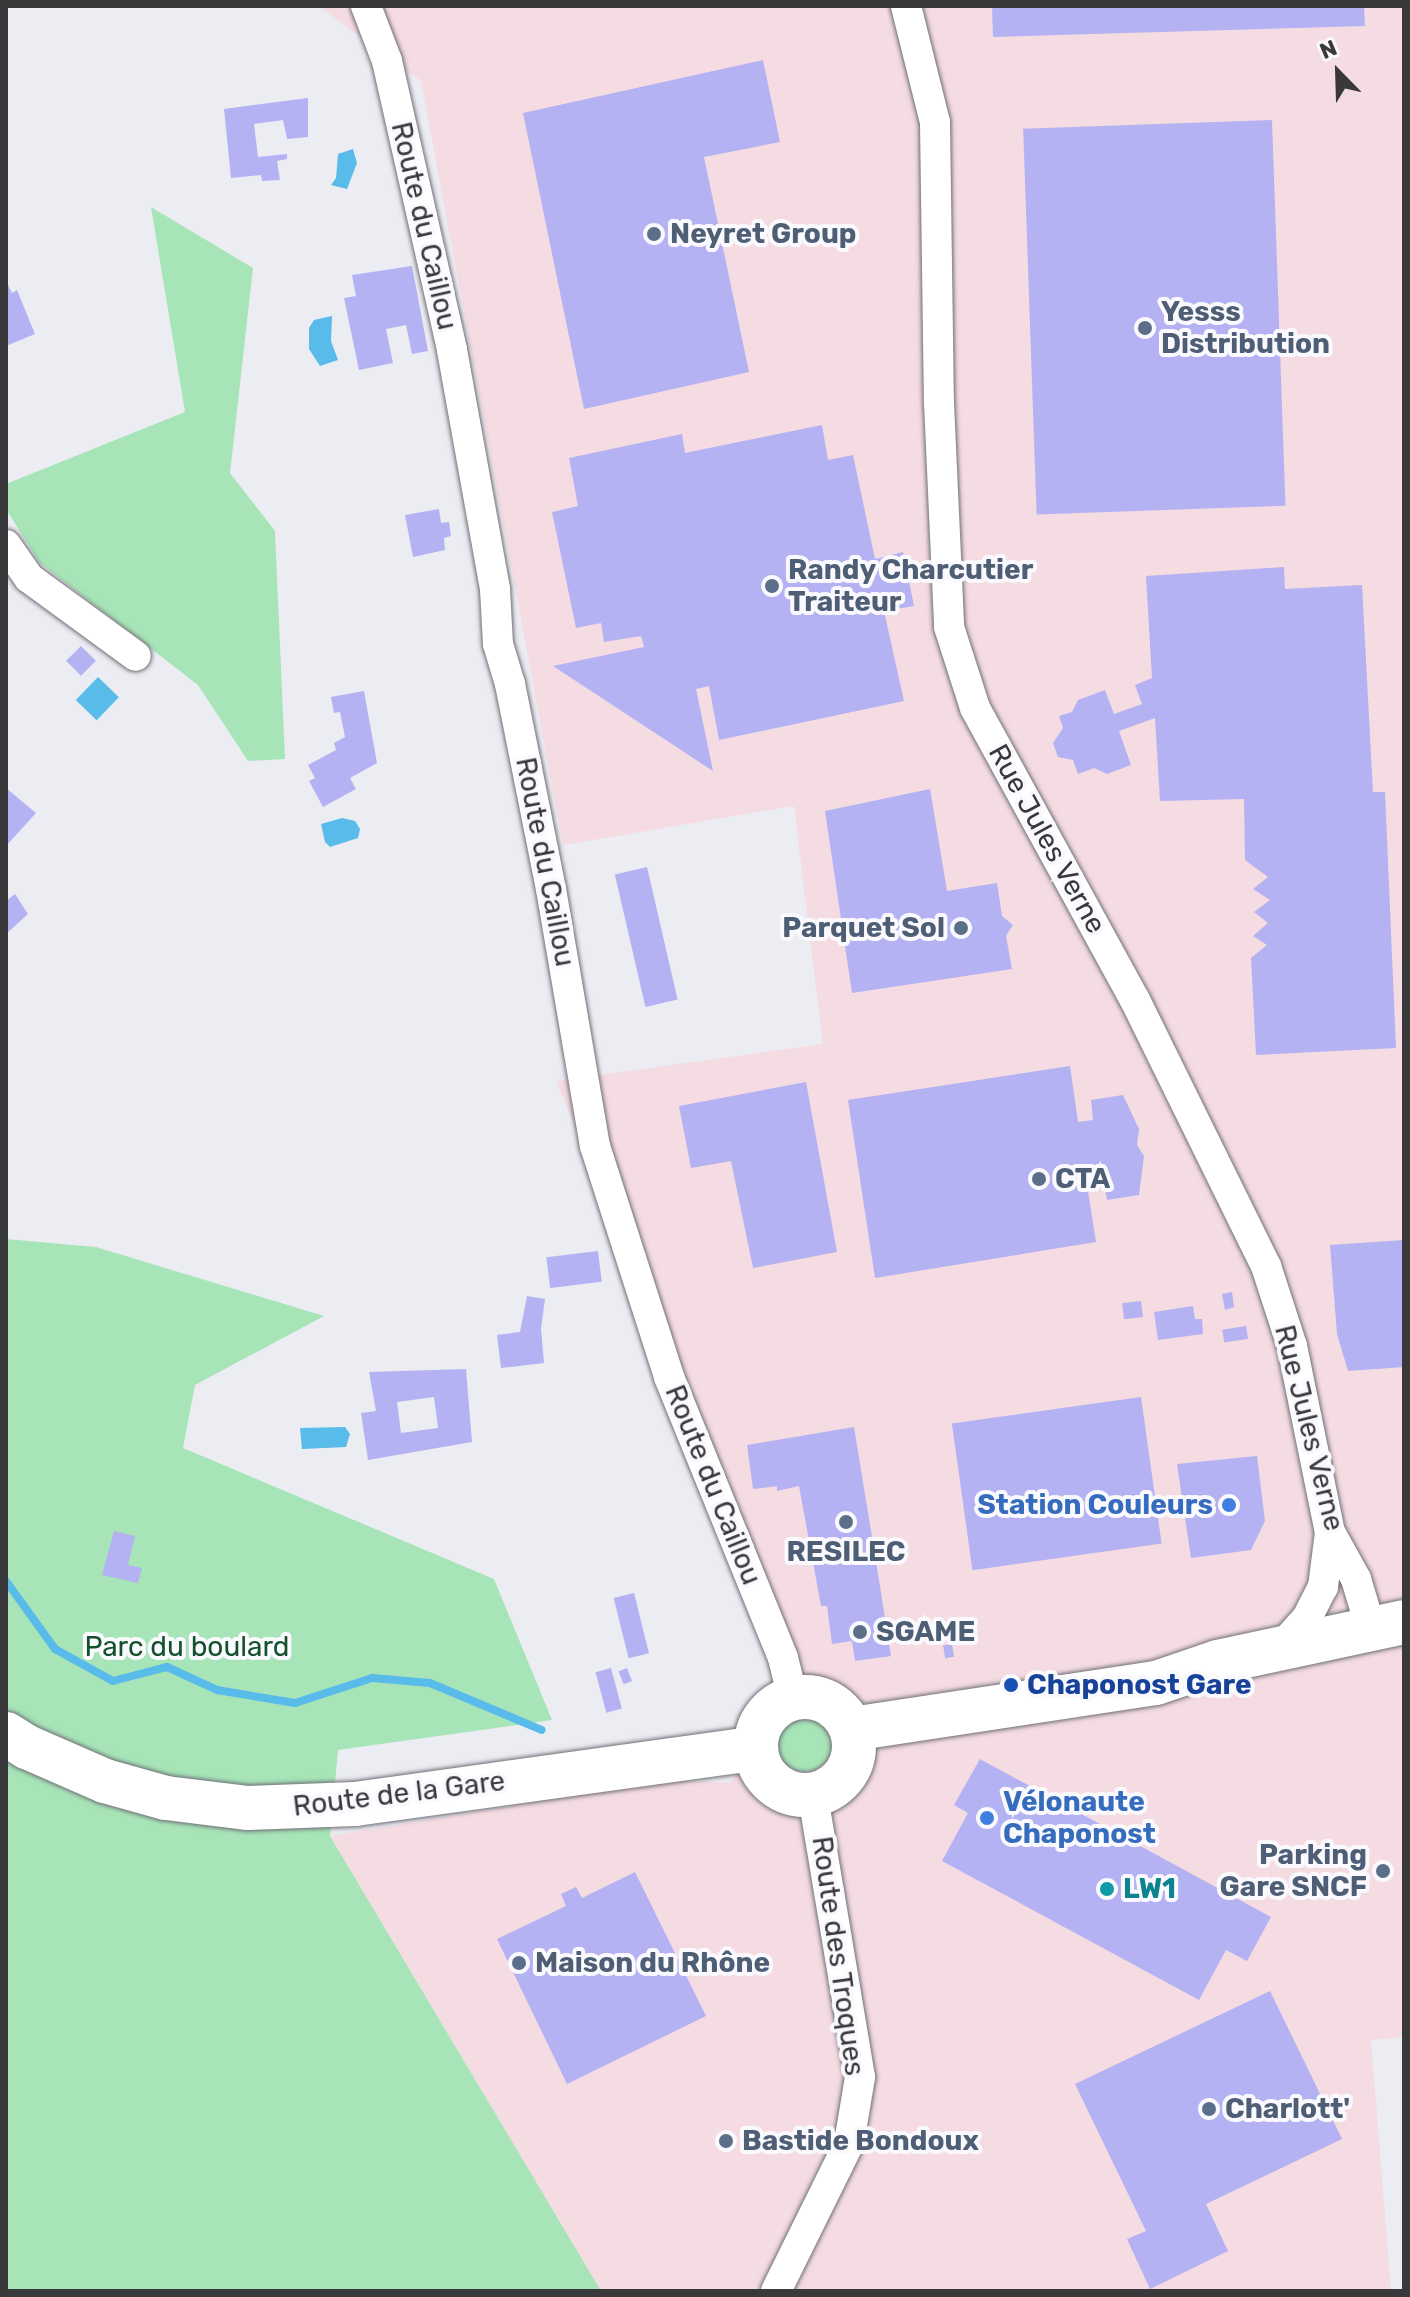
<!DOCTYPE html>
<html>
<head>
<meta charset="utf-8">
<style>
	body { margin:0 }
	#map { position:relative; width:1410px; height:2297px; overflow:hidden; background:#ececf3; font-family:Rubik,sans-serif }
	div>[style] { position:absolute }
	.industrial>* { inset:0; background:#f5dbe2 }
	.green>* { inset:0; background:#a7e5b8 }
	.round { border-radius:50% }
	.water>* { inset:0; background:#58bbea; transform-origin:0 0 }
	.stream>* { height:8px; margin:-4px; padding:0 4px; transform-origin:4px; border-radius:4px; background:#58bbea }
	.building>* { inset:0; background:#b4b2f2; transform-origin:0 0 }
	.roads { filter:drop-shadow(0 0 2px #707076) drop-shadow(0 0 2px #707076) }
	.minor>* { height:30px; margin:-15px; padding:0 15px; transform-origin:15px; border-radius:15px; background:#fff }
	.secondary>* { height:44px; margin:-22px; padding:0 22px; transform-origin:22px; border-radius:22px; background:#fff }
	.secondary>.ring { margin:-22px; padding:0; box-sizing:content-box; background:none; border:44px solid #fff; border-radius:50% }
	.dots>* { width:22px; height:22px; translate:-50% -50%; box-sizing:border-box; border:4px solid #faf9fe; border-radius:50% }
	span { translate:-50% -50%; white-space:nowrap; text-align:center; line-height:1.15; -webkit-text-stroke:8px #faf9fe; paint-order:stroke }
	.street-label { font-size:28px; color:#39393c }
	.service-label { font-size:28px; color:#4e5e75; font-weight:700 }
	.left { translate:0 -50%; text-align:left }
	.right { translate:-100% -50%; text-align:right }
	.shop-label { font-size:28px; color:#366cbe; font-weight:700 }
	.park-label { font-size:28px; color:#13502b }
	.transit-label { font-size:28px; color:#164399; font-weight:700 }
	.culture-label { font-size:28px; color:#0d838f; font-weight:700 }
	.frame { position:absolute; inset:0; border:8px solid #39393c; pointer-events:none }
	.north { position:absolute; left:1298px; top:32px; width:80px; height:80px; -webkit-text-stroke:6px #faf9fe; paint-order:stroke; rotate:337deg; font-size:22px; font-weight:700; line-height:32px; text-align:center; color:#39393c }
	.north::after { content:''; display:block; margin:auto; width:28px; height:36px; background:#39393c; clip-path:polygon(50% 0,100% 100%,50% 72%,0 100%) }
</style>
</head>
<body>
<div id="map">
	<div class="industrial">
		<div style="clip-path:polygon(318px 6px,1404px 6px,1404px 2037px,1371px 2040px,1391px 2291px,601px 2291px,330px 1836px,668px 1780px,731px 1783px,794px 1651px,556px 1081px,823px 1044px,794px 806px,563px 845px,421px 81px)"></div>
	</div>
	<div class="green">
		<div style="clip-path:polygon(151px 207px,253px 268px,230px 473px,275px 531px,285px 759px,248px 761px,198px 685px,39px 562px,6px 509px,6px 484px,185px 412px)"></div>
		<div style="clip-path:polygon(6px 1239px,96px 1247px,324px 1316px,195px 1385px,183px 1448px,494px 1579px,552px 1720px,338px 1750px,330px 1836px,601px 2291px,6px 2291px)"></div>
		<div class="round" style="left:778px;top:1718px;width:54px;height:54px"></div>
	</div>
	<div class="water">
		<div style="clip-path:polygon(353px 149px,357px 163px,347px 189px,331px 185px,336px 178px,338px 154px)"></div>
		<div style="clip-path:polygon(332px 316px,331px 341px,338px 360px,320px 366px,309px 349px,309px 328px,314px 320px)"></div>
		<div style="left:98px;top:677px;width:29px;height:32px;rotate:44deg"></div>
		<div style="clip-path:polygon(342px 818px,355px 821px,360px 829px,358px 838px,330px 847px,325px 842px,321px 824px)"></div>
		<div style="clip-path:polygon(345px 1427px,350px 1434px,346px 1447px,302px 1449px,300px 1428px)"></div>
	</div>
	<div class="stream">
		<div style="left:6px;top:1581px;width:84px;rotate:54.2deg"></div>
		<div style="left:55px;top:1649px;width:66px;rotate:28.9deg"></div>
		<div style="left:113px;top:1681px;width:56px;rotate:-14.5deg"></div>
		<div style="left:167px;top:1667px;width:55px;rotate:24.7deg"></div>
		<div style="left:217px;top:1690px;width:79px;rotate:9.5deg"></div>
		<div style="left:295px;top:1703px;width:81px;rotate:-18deg"></div>
		<div style="left:372px;top:1678px;width:58px;rotate:4.9deg"></div>
		<div style="left:430px;top:1683px;width:121px;rotate:22.8deg"></div>
	</div>
	<div class="building">
		<div style="clip-path:polygon(992px 6px,1364px 6px,1365px 26px,993px 37px)"></div>
		<div style="clip-path:polygon(763px 60px,780px 142px,704px 157px,749px 372px,584px 409px,523px 113px)"></div>
		<div style="clip-path:polygon(308px 98px,308px 137px,287px 139px,283px 120px,254px 124px,258px 157px,287px 154px,287px 159px,277px 161px,280px 180px,262px 181px,261px 175px,231px 178px,224px 109px)"></div>
		<div style="left:1272px;top:120px;width:386px;height:249px;rotate:88deg"></div>
		<div style="clip-path:polygon(412px 266px,428px 351px,412px 354px,406px 325px,386px 329px,393px 363px,359px 370px,344px 298px,356px 296px,352px 275px)"></div>
		<div style="clip-path:polygon(8px 285px,12px 293px,17px 290px,35px 334px,6px 346px)"></div>
		<div style="clip-path:polygon(822px 425px,828px 460px,853px 455px,875px 559px,903px 552px,914px 606px,884px 611px,904px 701px,719px 740px,709px 686px,696px 689px,713px 771px,553px 666px,644px 647px,641px 636px,604px 642px,601px 623px,576px 628px,552px 512px,578px 506px,569px 458px,682px 434px,685px 453px)"></div>
		<div style="clip-path:polygon(439px 509px,441px 523px,449px 522px,451px 536px,444px 538px,445px 550px,413px 557px,405px 515px)"></div>
		<div style="clip-path:polygon(1284px 567px,1285px 589px,1362px 585px,1373px 792px,1385px 792px,1396px 1048px,1256px 1055px,1251px 958px,1267px 945px,1253px 936px,1268px 923px,1254px 912px,1270px 900px,1253px 889px,1268px 877px,1245px 860px,1244px 799px,1160px 801px,1155px 718px,1119px 731px,1131px 765px,1107px 774px,1094px 768px,1078px 774px,1073px 760px,1058px 757px,1053px 743px,1063px 728px,1059px 716px,1072px 712px,1078px 700px,1105px 690px,1114px 714px,1142px 704px,1135px 685px,1152px 678px,1146px 576px)"></div>
		<div style="left:81px;top:646px;width:21px;height:21px;rotate:45deg"></div>
		<div style="clip-path:polygon(364px 691px,377px 763px,350px 778px,356px 789px,323px 807px,309px 781px,315px 778px,308px 765px,336px 750px,334px 743px,345px 737px,340px 712px,334px 713px,331px 697px)"></div>
		<div style="clip-path:polygon(6px 788px,36px 813px,6px 846px,8px 829px)"></div>
		<div style="clip-path:polygon(930px 789px,947px 891px,997px 883px,1002px 916px,1013px 925px,1006px 936px,1012px 969px,852px 993px,825px 811px)"></div>
		<div style="left:647px;top:867px;width:136px;height:33px;rotate:77deg"></div>
		<div style="clip-path:polygon(15px 894px,28px 914px,6px 934px,6px 901px)"></div>
		<div style="clip-path:polygon(1070px 1066px,1078px 1122px,1093px 1120px,1091px 1100px,1123px 1095px,1139px 1129px,1137px 1145px,1144px 1156px,1139px 1195px,1107px 1200px,1104px 1183px,1087px 1185px,1096px 1242px,875px 1278px,848px 1100px)"></div>
		<div style="clip-path:polygon(806px 1082px,837px 1252px,753px 1268px,731px 1161px,691px 1168px,679px 1106px)"></div>
		<div style="clip-path:polygon(1404px 1240px,1404px 1367px,1348px 1371px,1337px 1334px,1330px 1245px)"></div>
		<div style="left:598px;top:1251px;width:31px;height:52px;rotate:83deg"></div>
		<div style="clip-path:polygon(1232px 1292px,1234px 1307px,1225px 1310px,1222px 1294px)"></div>
		<div style="clip-path:polygon(527px 1296px,545px 1299px,541px 1329px,544px 1363px,501px 1368px,497px 1335px,520px 1332px)"></div>
		<div style="left:1141px;top:1301px;width:16px;height:19px;rotate:83deg"></div>
		<div style="clip-path:polygon(1193px 1306px,1195px 1319px,1202px 1319px,1203px 1334px,1158px 1340px,1154px 1312px)"></div>
		<div style="left:1246px;top:1326px;width:13px;height:24px;rotate:81deg"></div>
		<div style="clip-path:polygon(evenodd,466px 1369px,472px 1442px,368px 1460px,361px 1413px,376px 1411px,369px 1372px,466px 1369px,434px 1397px,438px 1428px,401px 1433px,397px 1402px,434px 1397px)"></div>
		<div style="left:1141px;top:1397px;width:148px;height:191px;rotate:82deg"></div>
		<div style="clip-path:polygon(854px 1427px,873px 1543px,883px 1541px,885px 1553px,875px 1555px,891px 1656px,855px 1661px,852px 1641px,832px 1644px,827px 1606px,821px 1606px,799px 1486px,777px 1491px,777px 1486px,753px 1489px,747px 1445px)"></div>
		<div style="clip-path:polygon(1257px 1456px,1265px 1521px,1251px 1550px,1191px 1558px,1177px 1464px)"></div>
		<div style="clip-path:polygon(114px 1531px,135px 1536px,128px 1565px,142px 1568px,138px 1583px,102px 1575px)"></div>
		<div style="left:634px;top:1593px;width:62px;height:21px;rotate:76deg"></div>
		<div style="left:952px;top:1644px;width:13px;height:9px;rotate:81deg"></div>
		<div style="left:611px;top:1668px;width:42px;height:16px;rotate:75deg"></div>
		<div style="left:627px;top:1668px;width:14px;height:9px;rotate:69deg"></div>
		<div style="clip-path:polygon(980px 1759px,1271px 1917px,1247px 1961px,1226px 1950px,1199px 2000px,942px 1861px,968px 1813px,954px 1805px)"></div>
		<div style="clip-path:polygon(635px 1872px,706px 2016px,567px 2084px,497px 1939px,566px 1906px,561px 1894px,576px 1887px,582px 1898px)"></div>
		<div style="clip-path:polygon(1270px 1991px,1342px 2139px,1206px 2204px,1228px 2251px,1150px 2289px,1127px 2239px,1146px 2231px,1075px 2084px)"></div>
	</div>
	<div class="roads">
		<div class="minor">
			<div style="left:366px;top:6px;width:59px;rotate:69.1deg"></div>
			<div style="left:387px;top:61px;width:296px;rotate:77.3deg"></div>
			<div style="left:452px;top:350px;width:243px;rotate:79.8deg"></div>
			<div style="left:495px;top:589px;width:55px;rotate:86.9deg"></div>
			<div style="left:498px;top:644px;width:42px;rotate:73.3deg"></div>
			<div style="left:510px;top:684px;width:209px;rotate:78.7deg"></div>
			<div style="left:551px;top:889px;width:261px;rotate:80.3deg"></div>
			<div style="left:595px;top:1146px;width:243px;rotate:72.2deg"></div>
			<div style="left:669px;top:1377px;width:303px;rotate:67.9deg"></div>
			<div style="left:783px;top:1658px;width:41px;rotate:76deg"></div>
			<div style="left:906px;top:6px;width:120px;rotate:76deg"></div>
			<div style="left:935px;top:122px;width:281px;rotate:89.2deg"></div>
			<div style="left:939px;top:403px;width:224px;rotate:87.4deg"></div>
			<div style="left:949px;top:627px;width:85px;rotate:72.2deg"></div>
			<div style="left:975px;top:708px;width:333px;rotate:61.3deg"></div>
			<div style="left:1135px;top:1000px;width:297px;rotate:63.8deg"></div>
			<div style="left:1266px;top:1266px;width:84px;rotate:72deg"></div>
			<div style="left:1292px;top:1346px;width:190px;rotate:78.5deg"></div>
			<div style="left:1330px;top:1532px;width:54px;rotate:61deg"></div>
			<div style="left:1356px;top:1579px;width:52px;rotate:73.3deg"></div>
			<div style="left:6px;top:545px;width:40px;rotate:55.1deg"></div>
			<div style="left:29px;top:578px;width:132px;rotate:36.1deg"></div>
			<div style="left:1279px;top:1649px;width:42px;rotate:-47.9deg"></div>
			<div style="left:1307px;top:1618px;width:35px;rotate:-63deg"></div>
			<div style="left:1323px;top:1587px;width:55px;rotate:-82.7deg"></div>
			<div style="left:776px;top:2291px;width:165px;rotate:-63.7deg"></div>
			<div style="left:849px;top:2143px;width:67px;rotate:-80.5deg"></div>
			<div style="left:860px;top:2077px;width:286px;rotate:-99.5deg"></div>
		</div>
		<div class="secondary">
			<div class="ring" style="left:756px;top:1697px;width:54px;height:54px"></div>
			<div style="left:852px;top:1729px;width:307px;rotate:-8.6deg"></div>
			<div style="left:1156px;top:1683px;width:65px;rotate:-18.7deg"></div>
			<div style="left:1218px;top:1662px;width:190px;rotate:-12.1deg"></div>
			<div style="left:6px;top:1734px;width:25px;rotate:32deg"></div>
			<div style="left:27px;top:1747px;width:85px;rotate:23.6deg"></div>
			<div style="left:105px;top:1781px;width:63px;rotate:15.6deg"></div>
			<div style="left:166px;top:1798px;width:83px;rotate:7deg"></div>
			<div style="left:248px;top:1808px;width:107px;rotate:-2.1deg"></div>
			<div style="left:355px;top:1804px;width:405px;rotate:-7.9deg"></div>
		</div>
	</div>
	<div class="dots">
		<div style="left:654px;top:234px;background:#5c6f8a"></div>
		<div style="left:1145px;top:328px;background:#5c6f8a"></div>
		<div style="left:772px;top:586px;background:#5c6f8a"></div>
		<div style="left:961px;top:928px;background:#5c6f8a"></div>
		<div style="left:1039px;top:1179px;background:#5c6f8a"></div>
		<div style="left:1229px;top:1505px;background:#3f7fe0"></div>
		<div style="left:846px;top:1522px;background:#5c6f8a"></div>
		<div style="left:860px;top:1632px;background:#5c6f8a"></div>
		<div style="left:1011px;top:1685px;background:#1a4fb4"></div>
		<div style="left:987px;top:1818px;background:#3f7fe0"></div>
		<div style="left:1383px;top:1871px;background:#5c6f8a"></div>
		<div style="left:1107px;top:1889px;background:#0f9aa8"></div>
		<div style="left:519px;top:1963px;background:#5c6f8a"></div>
		<div style="left:1209px;top:2109px;background:#5c6f8a"></div>
		<div style="left:726px;top:2141px;background:#5c6f8a"></div>
	</div>
	<div class="street-label">
		<span style="left:424px;top:226px;rotate:77deg">Route du Caillou</span>
		<span style="left:1047px;top:839px;rotate:61deg">Rue Jules Verne</span>
		<span style="left:545px;top:862px;rotate:79deg">Route du Caillou</span>
		<span style="left:1309px;top:1428px;rotate:76deg">Rue Jules Verne</span>
		<span style="left:713px;top:1485px;rotate:68deg">Route du Caillou</span>
		<span style="left:399px;top:1794px;rotate:-7deg">Route de la Gare</span>
		<span style="left:838px;top:1956px;rotate:82deg">Route des Troques</span>
	</div>
	<div class="service-label">
		<span class="left" style="left:670px;top:234px">Neyret Group</span>
		<span class="left" style="left:1161px;top:328px">Yesss<br>Distribution</span>
		<span class="left" style="left:788px;top:586px">Randy Charcutier<br>Traiteur</span>
		<span class="right" style="left:945px;top:928px">Parquet Sol</span>
		<span class="left" style="left:1055px;top:1179px">CTA</span>
		<span style="left:846px;top:1552px">RESILEC</span>
		<span class="left" style="left:876px;top:1632px">SGAME</span>
		<span class="right" style="left:1367px;top:1871px">Parking<br>Gare SNCF</span>
		<span class="left" style="left:535px;top:1963px">Maison du Rhône</span>
		<span class="left" style="left:1225px;top:2109px">Charlott'</span>
		<span class="left" style="left:742px;top:2141px">Bastide Bondoux</span>
	</div>
	<div class="shop-label">
		<span class="right" style="left:1213px;top:1505px">Station Couleurs</span>
		<span class="left" style="left:1003px;top:1818px">Vélonaute<br>Chaponost</span>
	</div>
	<div class="park-label">
		<span style="left:187px;top:1647px">Parc du boulard</span>
	</div>
	<div class="transit-label">
		<span class="left" style="left:1027px;top:1685px">Chaponost Gare</span>
	</div>
	<div class="culture-label">
		<span class="left" style="left:1123px;top:1889px">LW1</span>
	</div>
	<div class="frame"></div>
	<div class="north">N</div>
</div>
</body>
</html>
